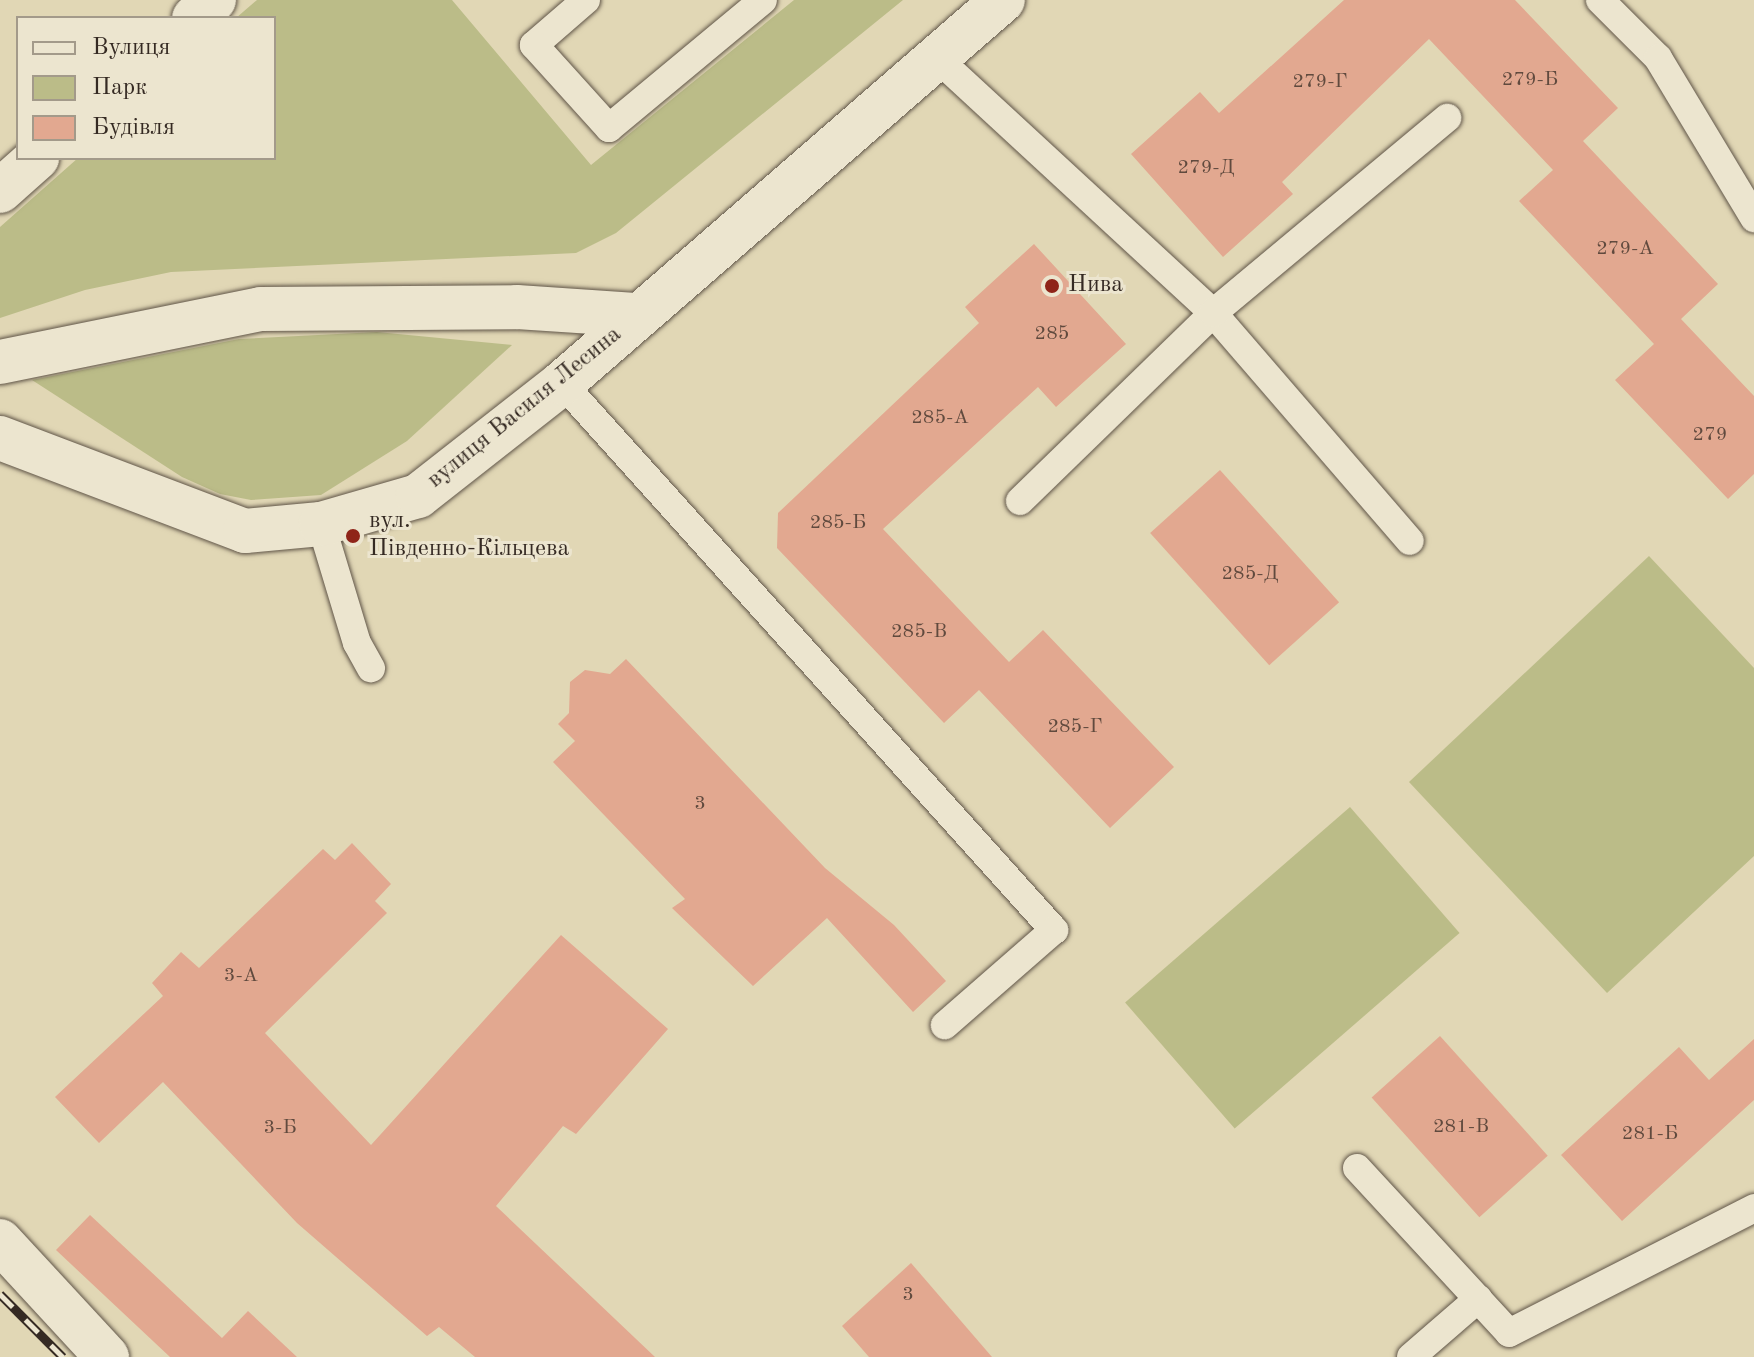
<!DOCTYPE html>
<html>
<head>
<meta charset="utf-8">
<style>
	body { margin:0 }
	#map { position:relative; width:1754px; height:1357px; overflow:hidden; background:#e1d7b5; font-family:"Old Standard TT",serif }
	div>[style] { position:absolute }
	.green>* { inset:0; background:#bbbc88; transform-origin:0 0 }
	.building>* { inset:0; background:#e2a890; transform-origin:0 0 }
	.roads { filter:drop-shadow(0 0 2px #605548) drop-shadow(0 0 2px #605548) }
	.lane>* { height:28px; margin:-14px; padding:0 14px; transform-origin:14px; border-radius:14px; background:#ece5cf }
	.street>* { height:44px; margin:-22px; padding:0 22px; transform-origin:22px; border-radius:22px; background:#ece5cf }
	.secondary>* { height:44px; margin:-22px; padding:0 22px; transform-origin:22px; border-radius:22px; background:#ece5cf }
	.rail>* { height:9px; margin-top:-4.5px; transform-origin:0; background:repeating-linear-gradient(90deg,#ece5cf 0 18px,#352a23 0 36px); box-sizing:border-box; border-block:2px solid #352a23 }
	.dots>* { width:22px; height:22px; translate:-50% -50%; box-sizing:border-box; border:4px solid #ece5cf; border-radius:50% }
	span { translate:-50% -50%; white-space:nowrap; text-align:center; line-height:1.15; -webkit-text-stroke:6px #ece5cf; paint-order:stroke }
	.number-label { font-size:20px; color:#604a3e }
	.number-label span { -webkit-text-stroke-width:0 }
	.poi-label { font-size:24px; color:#352a23 }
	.left { translate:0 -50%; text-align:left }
	.street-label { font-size:24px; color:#352a23 }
	.legend { position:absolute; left:16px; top:16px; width:260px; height:144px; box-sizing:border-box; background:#ece5cf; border:2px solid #a39a8a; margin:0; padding:10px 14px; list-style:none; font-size:24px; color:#352a23 }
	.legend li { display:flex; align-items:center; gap:16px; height:40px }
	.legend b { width:40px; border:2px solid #a39a8a }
</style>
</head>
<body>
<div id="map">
	<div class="green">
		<div style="clip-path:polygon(257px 0,452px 0,591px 165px,794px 0,903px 0,616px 233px,576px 253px,171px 272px,85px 290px,0 318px,0 227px,78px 158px,274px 158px,274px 18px,236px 18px)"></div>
		<div style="clip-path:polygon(377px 332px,512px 345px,407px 441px,321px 495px,251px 500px,220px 494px,182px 477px,32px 380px,239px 339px)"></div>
		<div style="clip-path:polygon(1649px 556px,1754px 668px,1754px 856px,1607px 993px,1409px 782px)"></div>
		<div style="left:1350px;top:807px;width:167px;height:298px;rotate:49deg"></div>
	</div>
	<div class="building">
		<div style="clip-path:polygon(1344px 0,1515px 0,1618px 108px,1583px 141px,1718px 284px,1681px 319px,1754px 396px,1754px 474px,1728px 499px,1615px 380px,1654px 344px,1519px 201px,1553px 170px,1429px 39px,1282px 182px,1293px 194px,1223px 257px,1131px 154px,1200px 92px,1219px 113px)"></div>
		<div style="clip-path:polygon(1034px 244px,1126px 344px,1056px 407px,1038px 387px,883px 529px,1009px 662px,1043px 630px,1174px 767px,1110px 828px,979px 690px,944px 723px,777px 548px,778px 513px,979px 323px,965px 307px)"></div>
		<div style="left:1220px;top:470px;width:178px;height:94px;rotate:48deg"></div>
		<div style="clip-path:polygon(626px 659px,825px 868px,894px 925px,946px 981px,913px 1012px,827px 918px,753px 986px,672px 908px,685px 899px,553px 762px,575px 741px,558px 724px,569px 713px,570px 682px,585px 670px,610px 674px)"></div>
		<div style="clip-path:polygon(352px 843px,391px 884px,375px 901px,387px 913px,265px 1033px,371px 1145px,561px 935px,668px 1029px,576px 1134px,563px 1126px,496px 1206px,655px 1357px,475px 1357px,439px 1327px,427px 1336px,297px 1223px,163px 1082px,99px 1143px,55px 1097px,163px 996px,152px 983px,181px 952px,199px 968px,323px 849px,335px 860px)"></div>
		<div style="left:1440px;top:1036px;width:161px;height:92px;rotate:48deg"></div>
		<div style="clip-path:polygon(1754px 1039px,1754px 1100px,1622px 1221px,1561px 1155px,1679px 1047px,1709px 1080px)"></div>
		<div style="clip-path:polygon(90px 1215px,222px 1338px,248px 1311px,297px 1357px,170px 1357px,56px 1250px)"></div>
		<div style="clip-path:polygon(911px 1263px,992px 1357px,869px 1357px,842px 1326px)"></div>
	</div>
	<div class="roads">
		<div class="lane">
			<div style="left:586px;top:0;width:69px;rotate:139.1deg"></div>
			<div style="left:534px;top:45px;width:112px;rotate:47.9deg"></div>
			<div style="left:609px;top:128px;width:200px;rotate:-39.7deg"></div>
			<div style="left:1600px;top:0;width:82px;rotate:45deg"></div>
			<div style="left:1658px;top:58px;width:187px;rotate:59deg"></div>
			<div style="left:937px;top:58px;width:376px;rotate:42.7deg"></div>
			<div style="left:1213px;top:313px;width:301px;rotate:49.2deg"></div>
			<div style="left:562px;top:383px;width:736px;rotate:48.03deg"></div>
			<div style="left:1054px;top:930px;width:145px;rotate:138.9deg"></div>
			<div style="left:1020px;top:501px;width:269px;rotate:-44.2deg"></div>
			<div style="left:1213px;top:313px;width:305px;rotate:-39.8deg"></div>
			<div style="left:321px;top:524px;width:124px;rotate:73.2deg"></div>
			<div style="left:357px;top:643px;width:29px;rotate:61deg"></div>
			<div style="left:1357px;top:1168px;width:224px;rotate:47.3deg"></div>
			<div style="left:1509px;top:1333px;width:275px;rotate:-27deg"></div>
			<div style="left:1411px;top:1357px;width:89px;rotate:-40.9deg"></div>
		</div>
		<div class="street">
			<div style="left:194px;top:18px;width:27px;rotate:-42deg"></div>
			<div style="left:0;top:191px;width:50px;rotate:-41.7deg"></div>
			<div style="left:0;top:1241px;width:158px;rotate:47.3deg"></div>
		</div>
		<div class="secondary">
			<div style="left:0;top:362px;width:266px;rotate:-11.5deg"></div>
			<div style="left:261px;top:309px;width:256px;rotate:-0.4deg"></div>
			<div style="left:517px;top:307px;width:122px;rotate:3.8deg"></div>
			<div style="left:0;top:438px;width:262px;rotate:20.8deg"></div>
			<div style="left:245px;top:531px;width:76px;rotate:-5.3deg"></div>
			<div style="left:321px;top:524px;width:101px;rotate:-16.1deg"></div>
			<div style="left:418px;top:496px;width:183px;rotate:-38.1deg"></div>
			<div style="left:562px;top:383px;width:584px;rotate:-40.97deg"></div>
		</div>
	</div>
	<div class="rail">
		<div style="left:0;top:1294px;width:89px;rotate:45deg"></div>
	</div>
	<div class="dots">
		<div style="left:1052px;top:286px;background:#8f2418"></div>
		<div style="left:353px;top:536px;background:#8f2418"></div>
	</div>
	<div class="number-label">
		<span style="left:1530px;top:80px">279-Б</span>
		<span style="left:1320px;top:82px">279-Г</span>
		<span style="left:1206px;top:168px">279-Д</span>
		<span style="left:1625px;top:249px">279-А</span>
		<span style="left:1052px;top:334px">285</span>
		<span style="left:940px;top:418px">285-А</span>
		<span style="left:1710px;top:435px">279</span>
		<span style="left:838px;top:523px">285-Б</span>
		<span style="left:1250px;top:574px">285-Д</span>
		<span style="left:919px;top:632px">285-В</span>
		<span style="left:1075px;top:727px">285-Г</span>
		<span style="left:700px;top:804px">3</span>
		<span style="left:241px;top:976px">3-А</span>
		<span style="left:1461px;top:1127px">281-В</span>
		<span style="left:280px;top:1128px">3-Б</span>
		<span style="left:1650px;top:1134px">281-Б</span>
		<span style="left:908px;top:1295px">3</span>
	</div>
	<div class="poi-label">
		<span class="left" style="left:1068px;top:286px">Нива</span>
		<span class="left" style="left:369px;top:536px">вул.<br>Південно-Кільцева</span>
	</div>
	<div class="street-label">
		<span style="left:525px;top:408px;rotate:-39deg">вулиця Василя Лесина</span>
	</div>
	<ul class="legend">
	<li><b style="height:10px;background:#ece5cf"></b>Вулиця</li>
	<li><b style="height:22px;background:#bbbc88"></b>Парк</li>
	<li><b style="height:22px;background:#e2a890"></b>Будівля</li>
	</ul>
</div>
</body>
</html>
